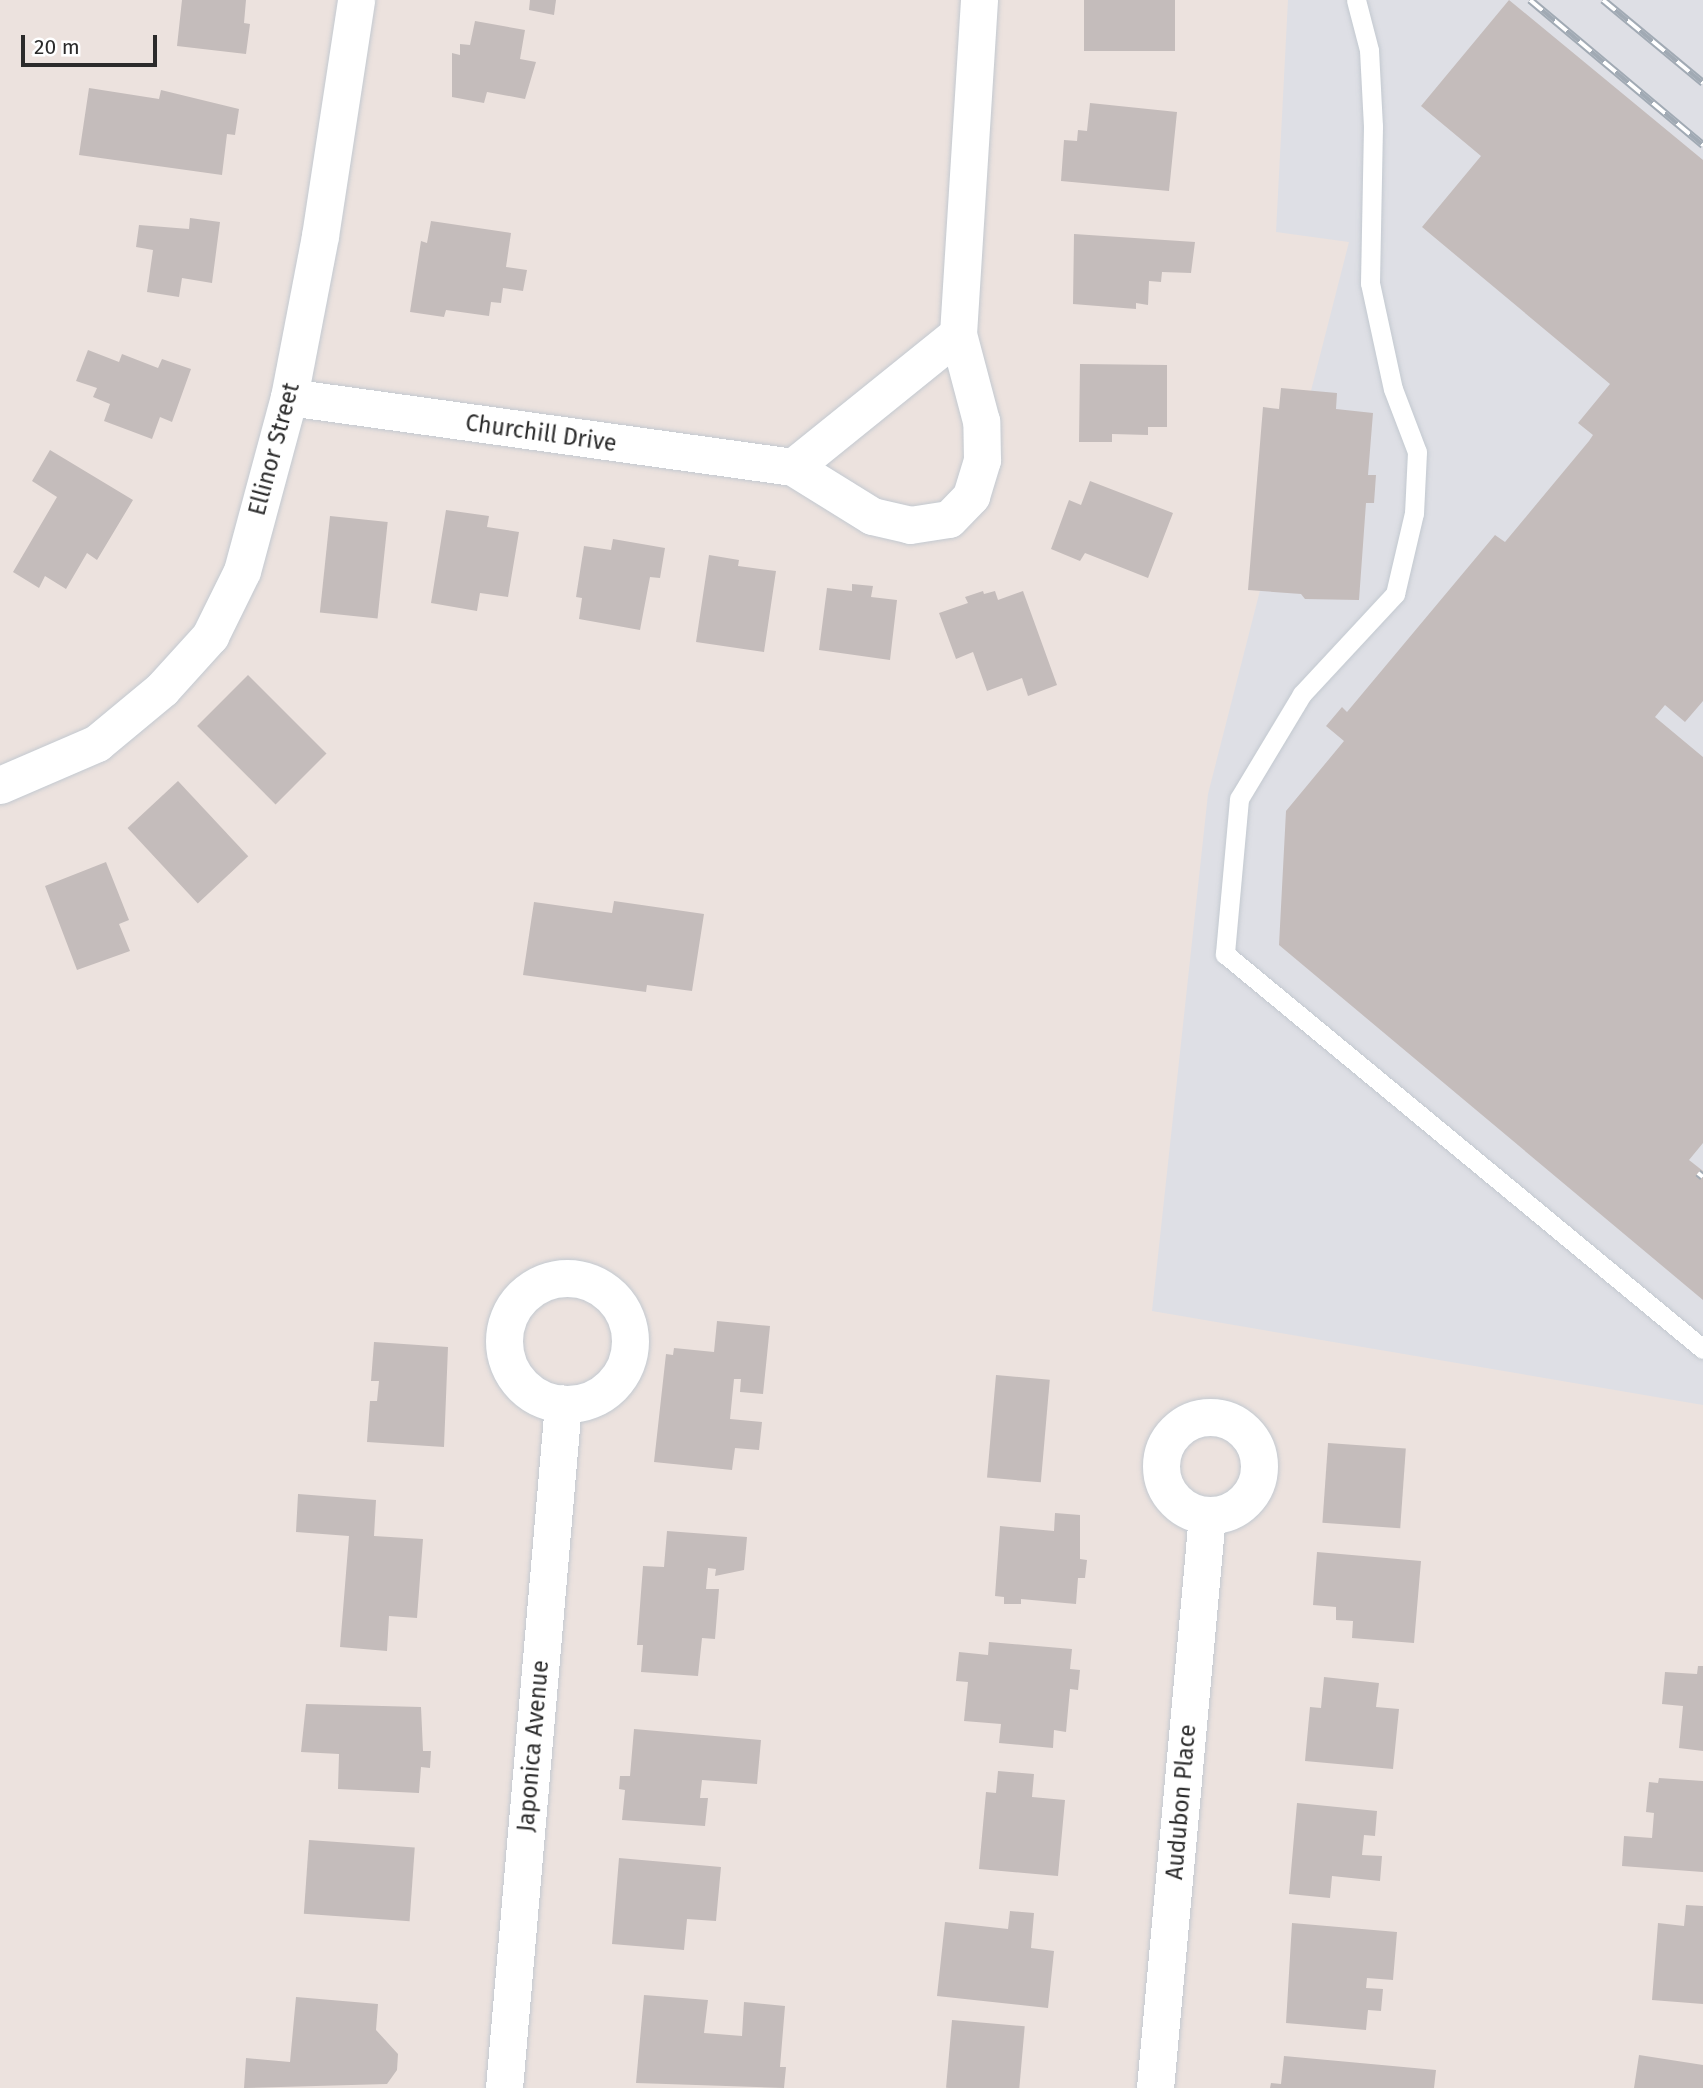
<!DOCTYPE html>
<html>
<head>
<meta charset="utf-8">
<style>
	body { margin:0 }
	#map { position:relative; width:1703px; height:2088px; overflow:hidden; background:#ece2de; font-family:"Fira Sans",sans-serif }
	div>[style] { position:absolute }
	.industrial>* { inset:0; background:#dedfe5 }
	.building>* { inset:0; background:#c4bcbb; transform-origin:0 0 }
	.roads { filter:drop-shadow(0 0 2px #c3c9d0) drop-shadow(0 0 2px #c3c9d0) }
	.service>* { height:19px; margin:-9.5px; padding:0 9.5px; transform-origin:9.5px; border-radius:9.5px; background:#fff }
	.minor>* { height:37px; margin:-18.5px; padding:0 18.5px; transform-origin:18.5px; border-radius:18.5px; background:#fff }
	.minor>.ring { margin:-18.5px; padding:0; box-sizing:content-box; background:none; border:37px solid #fff; border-radius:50% }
	.rail>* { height:8px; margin-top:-4px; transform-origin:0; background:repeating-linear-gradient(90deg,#fff 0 16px,#a1aab4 0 32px); box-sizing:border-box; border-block:2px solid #a1aab4 }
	span { translate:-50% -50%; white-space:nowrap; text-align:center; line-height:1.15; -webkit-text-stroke:5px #fff; paint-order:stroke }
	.street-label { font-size:23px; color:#2b2b2b }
	.scale { position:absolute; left:21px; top:35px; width:136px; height:32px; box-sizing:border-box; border:4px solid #2b2b2b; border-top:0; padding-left:9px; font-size:21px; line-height:24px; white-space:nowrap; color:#2b2b2b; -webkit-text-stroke:5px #fff; paint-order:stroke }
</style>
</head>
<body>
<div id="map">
	<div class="industrial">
		<div style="clip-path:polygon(1288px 0,1703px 0,1703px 1405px,1152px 1311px,1208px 794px,1349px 242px,1276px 232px)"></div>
	</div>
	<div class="building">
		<div style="clip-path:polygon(182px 0,246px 0,244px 23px,250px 24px,246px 54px,177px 46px)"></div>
		<div style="clip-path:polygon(530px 0,556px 0,554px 15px,529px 10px)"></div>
		<div style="left:1084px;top:0;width:91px;height:51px"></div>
		<div style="clip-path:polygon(1509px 0,1703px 160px,1703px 701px,1685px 722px,1665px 705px,1655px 717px,1703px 757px,1703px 1143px,1689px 1160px,1703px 1171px,1703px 1300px,1279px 945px,1286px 811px,1344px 741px,1326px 726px,1342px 707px,1347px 712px,1495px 535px,1505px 542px,1589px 441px,1593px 435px,1578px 423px,1610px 384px,1422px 227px,1481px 156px,1421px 106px)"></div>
		<div style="clip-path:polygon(475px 21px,525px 30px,520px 59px,536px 62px,525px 99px,487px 92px,484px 103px,452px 97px,452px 53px,460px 55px,460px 44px,470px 45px)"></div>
		<div style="clip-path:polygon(89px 88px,159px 99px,161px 90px,239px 109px,235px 135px,227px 134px,222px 175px,79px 155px)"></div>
		<div style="clip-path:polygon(1090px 103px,1177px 112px,1169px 191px,1061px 181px,1064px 140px,1077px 141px,1078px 130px,1087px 131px)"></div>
		<div style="clip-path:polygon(190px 218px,220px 222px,212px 283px,182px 278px,179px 297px,147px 292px,153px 250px,136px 247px,139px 225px,189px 229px)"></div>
		<div style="clip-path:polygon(431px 221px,511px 233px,506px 267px,527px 270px,523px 291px,503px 288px,501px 303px,491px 302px,489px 316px,446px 310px,444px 317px,410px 312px,421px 241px,427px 243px)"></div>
		<div style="clip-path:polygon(1074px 234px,1195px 242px,1191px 273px,1162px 272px,1161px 282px,1149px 281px,1148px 305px,1136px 303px,1136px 309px,1073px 304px)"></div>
		<div style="clip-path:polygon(88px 350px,119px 362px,122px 354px,158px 368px,162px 359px,191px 369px,172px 422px,160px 417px,152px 439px,104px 421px,110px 404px,93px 397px,97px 388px,76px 381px)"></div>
		<div style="clip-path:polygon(1080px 364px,1167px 365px,1167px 427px,1148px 427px,1148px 435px,1112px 434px,1112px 442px,1079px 442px)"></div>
		<div style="clip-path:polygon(1281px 388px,1337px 393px,1336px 409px,1373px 413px,1368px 475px,1376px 475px,1374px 503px,1366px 503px,1359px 600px,1305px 599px,1301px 594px,1248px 590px,1263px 407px,1279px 409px)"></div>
		<div style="clip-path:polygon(50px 450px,133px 500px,97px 560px,87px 553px,66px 589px,45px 576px,39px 588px,13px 572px,57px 497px,32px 481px)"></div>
		<div style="clip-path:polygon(1090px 481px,1173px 513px,1148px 578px,1085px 553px,1080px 561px,1051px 549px,1069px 500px,1081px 505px)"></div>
		<div style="clip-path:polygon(446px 510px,489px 516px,487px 527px,519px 532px,508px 597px,480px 593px,477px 611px,431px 603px)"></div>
		<div style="left:330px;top:516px;width:58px;height:97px;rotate:6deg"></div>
		<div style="clip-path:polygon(613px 539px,665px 548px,660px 578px,650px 577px,640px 630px,579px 619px,582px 598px,576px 597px,584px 546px,611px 550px)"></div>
		<div style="clip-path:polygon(709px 555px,739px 560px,738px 566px,776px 571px,764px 652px,696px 642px)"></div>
		<div style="clip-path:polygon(852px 584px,873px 586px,871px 597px,897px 600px,890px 660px,819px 650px,827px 588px,852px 591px)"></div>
		<div style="clip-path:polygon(983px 591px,984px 594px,995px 591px,998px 600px,1023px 591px,1057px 685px,1028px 696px,1022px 678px,987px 691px,973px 652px,956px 659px,939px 613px,968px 603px,965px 597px)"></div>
		<div style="left:248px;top:675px;width:111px;height:72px;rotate:45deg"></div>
		<div style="left:178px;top:781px;width:103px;height:69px;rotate:47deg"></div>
		<div style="clip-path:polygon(106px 862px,129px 920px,119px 924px,130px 951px,77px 970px,45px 886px)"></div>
		<div style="clip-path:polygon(614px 901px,704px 914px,692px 991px,647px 985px,646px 992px,523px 975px,534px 902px,612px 913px)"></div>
		<div style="clip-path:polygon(717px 1321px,770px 1326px,763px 1394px,740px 1392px,741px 1379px,734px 1379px,730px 1419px,762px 1422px,759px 1450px,735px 1448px,732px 1470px,654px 1462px,666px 1354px,673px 1355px,674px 1348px,714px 1352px)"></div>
		<div style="clip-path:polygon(374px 1342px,448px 1347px,444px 1447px,367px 1442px,370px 1401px,377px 1401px,379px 1381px,371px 1381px)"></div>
		<div style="left:996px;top:1375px;width:54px;height:103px;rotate:5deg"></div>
		<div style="left:1328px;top:1443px;width:78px;height:80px;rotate:4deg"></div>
		<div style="clip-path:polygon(298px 1494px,376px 1500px,374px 1536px,423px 1539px,417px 1618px,389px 1616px,387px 1651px,340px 1647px,349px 1536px,296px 1532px)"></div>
		<div style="clip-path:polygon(1055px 1513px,1080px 1515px,1080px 1559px,1087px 1560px,1085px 1578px,1078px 1578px,1076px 1604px,1021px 1599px,1021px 1604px,1004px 1604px,1004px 1597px,995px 1596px,1000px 1526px,1054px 1531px)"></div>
		<div style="clip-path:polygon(667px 1531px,747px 1537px,744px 1570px,715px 1576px,716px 1569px,708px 1568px,706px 1589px,719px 1589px,715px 1639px,702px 1638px,698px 1676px,641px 1672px,643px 1645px,637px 1645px,643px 1566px,664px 1567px)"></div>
		<div style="clip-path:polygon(1317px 1552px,1421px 1561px,1414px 1643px,1352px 1638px,1353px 1621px,1336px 1620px,1336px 1607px,1313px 1605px)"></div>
		<div style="clip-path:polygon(989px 1642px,1072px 1649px,1070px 1669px,1080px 1670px,1078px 1690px,1070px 1689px,1066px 1732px,1054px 1730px,1053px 1748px,999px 1743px,1001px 1724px,964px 1721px,968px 1682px,956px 1681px,959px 1652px,988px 1655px)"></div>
		<div style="clip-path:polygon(1698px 1666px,1703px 1666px,1703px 1751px,1679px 1748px,1683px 1706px,1662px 1704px,1665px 1672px,1697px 1674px)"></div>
		<div style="clip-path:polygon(1324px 1677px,1379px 1683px,1376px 1707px,1399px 1709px,1393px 1769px,1305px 1761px,1310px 1707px,1321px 1708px)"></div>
		<div style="clip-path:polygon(306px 1704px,421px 1707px,423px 1751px,431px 1751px,430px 1768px,421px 1767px,419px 1793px,338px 1789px,339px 1754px,301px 1752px)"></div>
		<div style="clip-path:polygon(634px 1729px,761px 1740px,757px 1784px,702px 1780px,700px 1798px,708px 1798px,705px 1826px,622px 1820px,625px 1790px,619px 1789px,620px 1776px,630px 1776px)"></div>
		<div style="clip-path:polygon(998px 1771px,1034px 1774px,1032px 1797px,1065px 1800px,1058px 1876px,979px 1869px,986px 1792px,996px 1793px)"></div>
		<div style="clip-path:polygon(1659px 1778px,1703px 1781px,1703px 1872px,1622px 1866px,1624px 1836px,1652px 1838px,1654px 1813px,1646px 1812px,1649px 1782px,1658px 1783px)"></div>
		<div style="clip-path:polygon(1297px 1803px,1377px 1811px,1375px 1836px,1364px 1835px,1362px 1855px,1382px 1856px,1380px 1881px,1332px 1876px,1330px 1898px,1289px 1894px)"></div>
		<div style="left:309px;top:1840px;width:106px;height:74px;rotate:4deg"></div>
		<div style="clip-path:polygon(619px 1858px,721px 1867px,716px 1921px,687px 1919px,684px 1950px,612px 1944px)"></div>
		<div style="clip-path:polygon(1686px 1905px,1703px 1906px,1703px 2004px,1652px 2000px,1658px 1923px,1684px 1926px)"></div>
		<div style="clip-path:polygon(1010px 1911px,1034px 1913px,1031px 1948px,1054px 1951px,1048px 2008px,937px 1996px,945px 1922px,1008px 1929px)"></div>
		<div style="clip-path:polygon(1292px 1923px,1397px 1932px,1393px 1980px,1367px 1978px,1366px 1988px,1383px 1989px,1381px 2011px,1368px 2010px,1366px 2030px,1286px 2023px)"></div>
		<div style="clip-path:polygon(644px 1995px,708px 2000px,704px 2033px,742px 2036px,744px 2002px,785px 2006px,780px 2067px,786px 2067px,784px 2088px,636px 2083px)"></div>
		<div style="clip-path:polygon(296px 1997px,378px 2004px,376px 2030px,398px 2054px,397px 2070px,387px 2084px,244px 2088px,246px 2058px,290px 2062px)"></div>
		<div style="left:952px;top:2020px;width:73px;height:68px;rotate:5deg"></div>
		<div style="clip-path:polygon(1639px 2055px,1703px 2065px,1703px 2088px,1634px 2088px)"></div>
		<div style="clip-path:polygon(1284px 2056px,1436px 2070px,1434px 2088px,1270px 2088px,1271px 2083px,1281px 2084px)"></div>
	</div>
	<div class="roads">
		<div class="service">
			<div style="left:1356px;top:0;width:52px;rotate:75.4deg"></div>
			<div style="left:1369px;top:50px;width:76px;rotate:87deg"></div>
			<div style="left:1373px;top:126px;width:157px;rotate:91.1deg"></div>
			<div style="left:1370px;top:283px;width:108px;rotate:77.8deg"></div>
			<div style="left:1393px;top:389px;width:67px;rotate:69.1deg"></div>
			<div style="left:1417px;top:452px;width:61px;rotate:92.8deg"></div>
			<div style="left:1414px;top:513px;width:83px;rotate:103.2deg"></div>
			<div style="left:1395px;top:594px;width:137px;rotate:132.9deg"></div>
			<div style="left:1302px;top:694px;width:122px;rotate:121deg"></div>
			<div style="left:1239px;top:799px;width:156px;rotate:95.2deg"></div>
			<div style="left:1225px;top:954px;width:620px;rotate:39.57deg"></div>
		</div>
		<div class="minor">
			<div style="left:289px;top:397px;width:509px;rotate:7.91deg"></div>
			<div style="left:793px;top:467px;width:212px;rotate:-38.9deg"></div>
			<div style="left:958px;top:334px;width:335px;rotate:-86.4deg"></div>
			<div style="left:793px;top:467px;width:93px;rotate:31.8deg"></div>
			<div style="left:872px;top:516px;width:39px;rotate:13deg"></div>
			<div style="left:910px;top:525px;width:39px;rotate:-9deg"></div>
			<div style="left:949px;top:519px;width:32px;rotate:-46deg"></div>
			<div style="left:971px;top:496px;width:38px;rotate:-73deg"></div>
			<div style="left:982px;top:460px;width:39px;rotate:-91deg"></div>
			<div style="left:981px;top:421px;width:90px;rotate:-104.8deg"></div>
			<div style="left:0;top:785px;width:106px;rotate:-23.4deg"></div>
			<div style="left:97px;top:743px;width:85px;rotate:-39.7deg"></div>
			<div style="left:162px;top:689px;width:72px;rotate:-47.8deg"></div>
			<div style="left:210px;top:636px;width:72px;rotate:-63.8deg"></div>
			<div style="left:242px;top:571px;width:180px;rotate:-74.9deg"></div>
			<div style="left:289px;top:397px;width:164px;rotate:-79.1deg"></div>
			<div style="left:320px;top:236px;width:239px;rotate:-81.3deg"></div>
			<div class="ring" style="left:504px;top:1278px;width:89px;height:89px"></div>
			<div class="ring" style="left:1161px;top:1417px;width:61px;height:61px"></div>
			<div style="left:504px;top:2088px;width:687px;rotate:-85.07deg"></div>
			<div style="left:1155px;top:2088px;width:575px;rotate:-84.81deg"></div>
		</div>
	</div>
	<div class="rail">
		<div style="left:1530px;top:0;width:226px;rotate:40deg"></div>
		<div style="left:1603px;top:0;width:130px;rotate:39.7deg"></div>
		<div style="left:1698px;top:1173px;width:6px;rotate:39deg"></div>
	</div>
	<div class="street-label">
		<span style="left:541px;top:433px;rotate:8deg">Churchill Drive</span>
		<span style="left:274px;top:449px;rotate:-75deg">Ellinor Street</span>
		<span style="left:533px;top:1746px;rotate:-85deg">Japonica Avenue</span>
		<span style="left:1181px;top:1802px;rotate:-85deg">Audubon Place</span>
	</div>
	<div class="scale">20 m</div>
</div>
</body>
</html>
